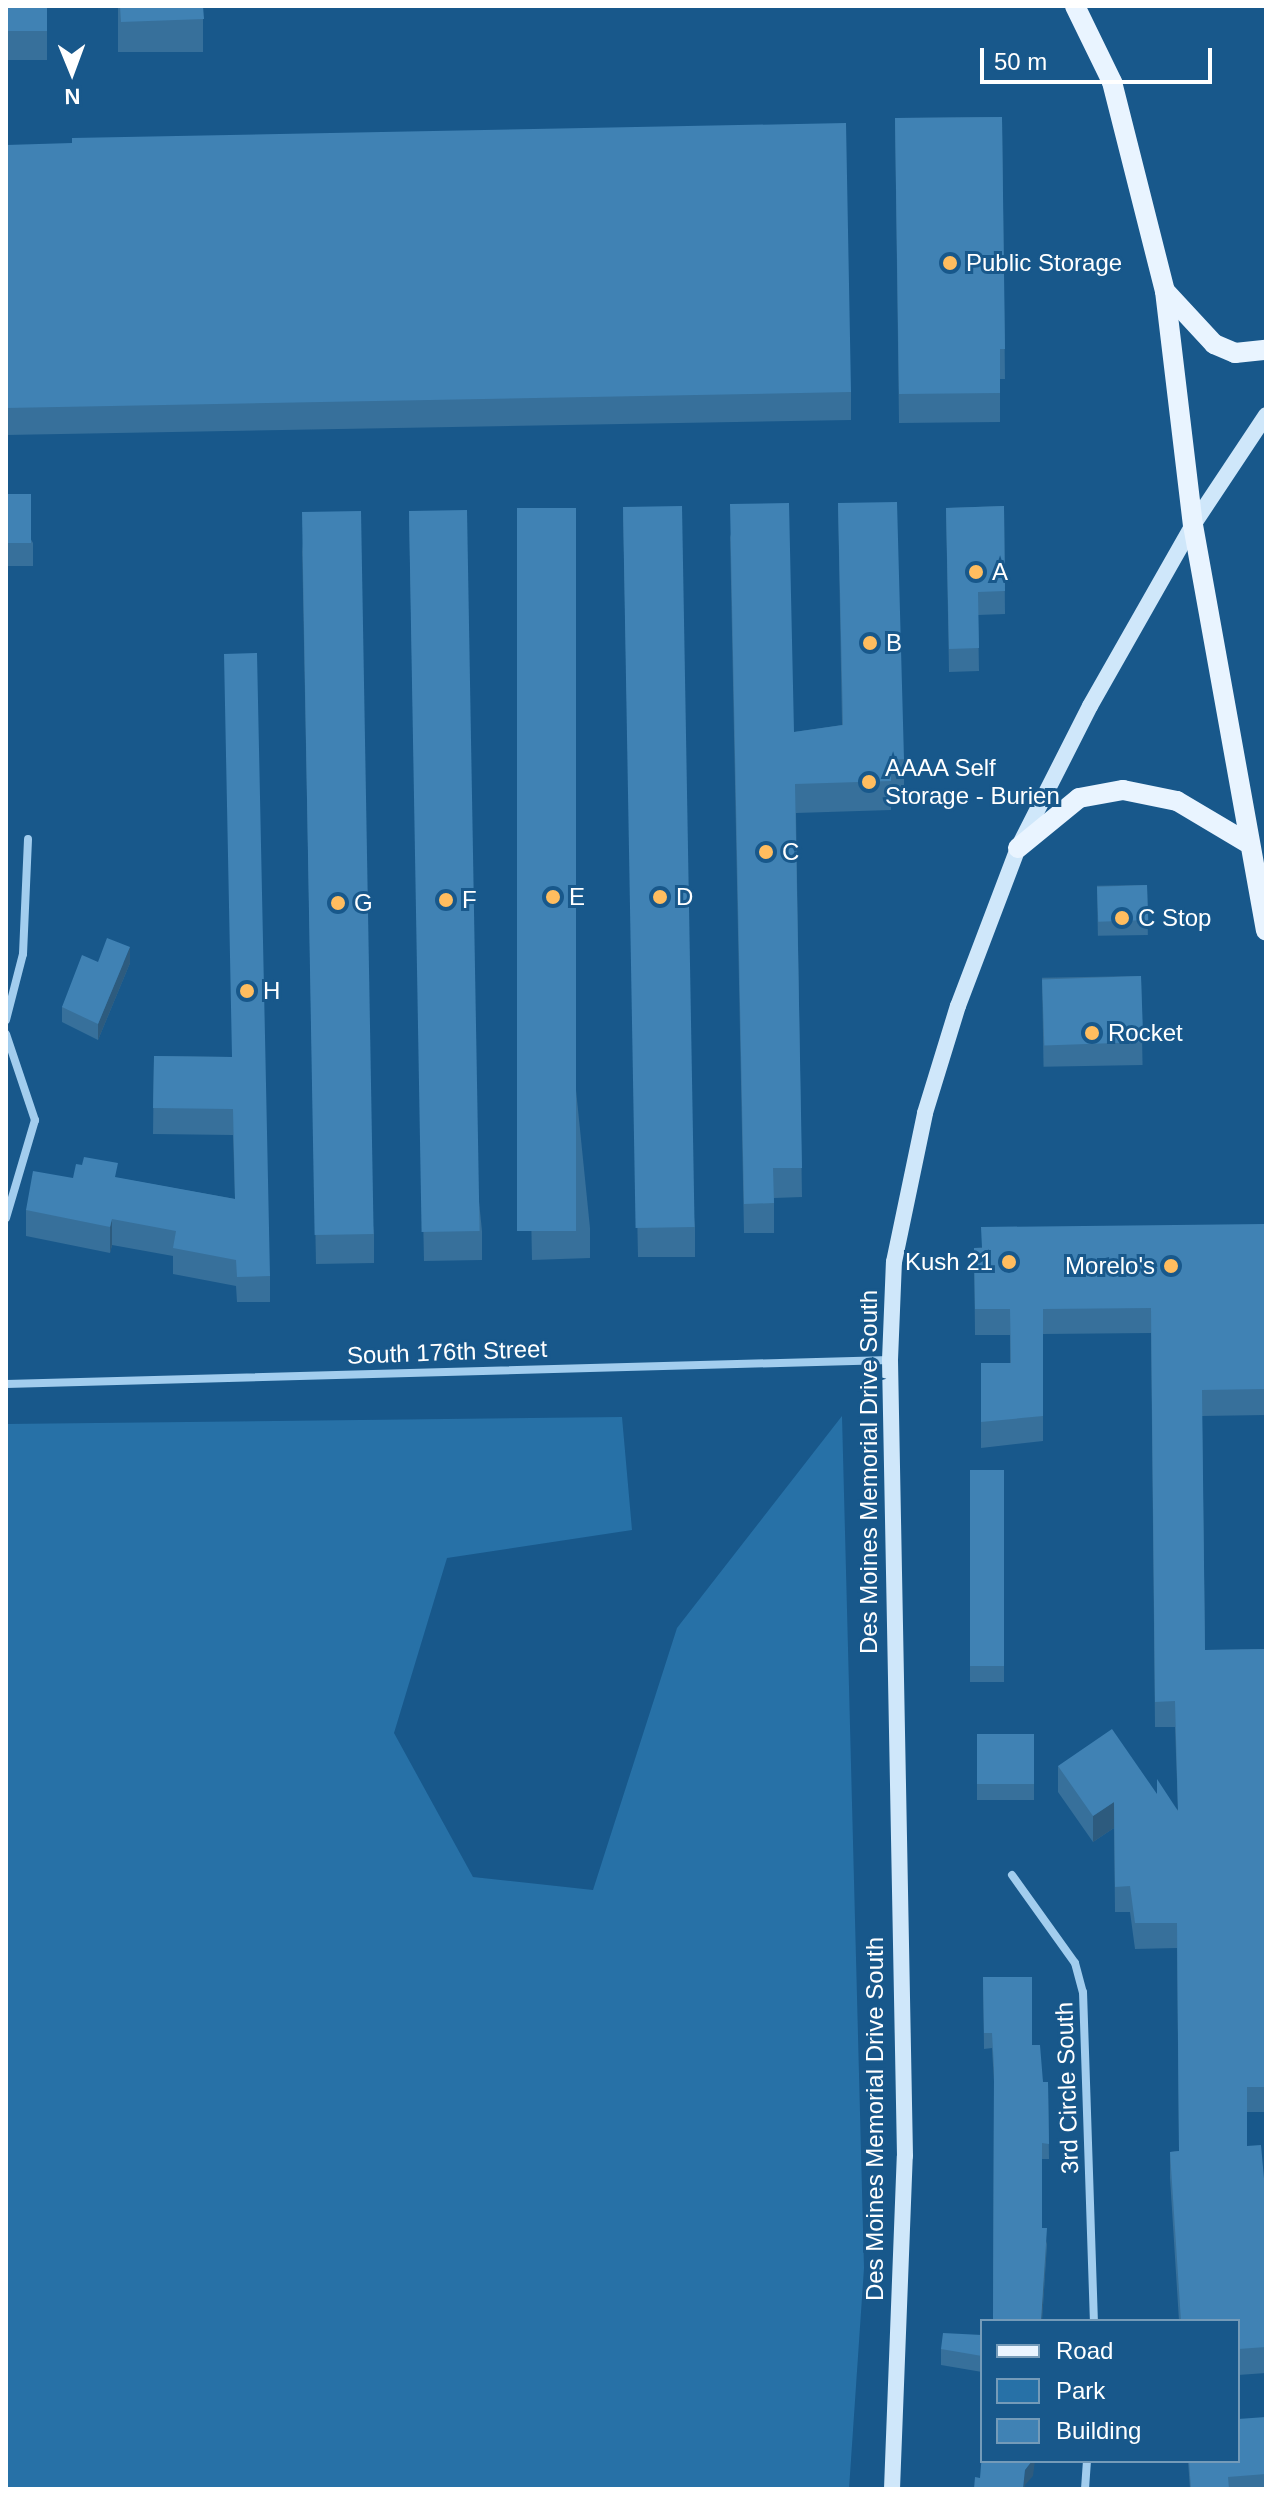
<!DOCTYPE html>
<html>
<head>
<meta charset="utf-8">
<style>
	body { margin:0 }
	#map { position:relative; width:1272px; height:2495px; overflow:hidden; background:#18588b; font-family:Helvetica,sans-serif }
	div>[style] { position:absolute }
	.green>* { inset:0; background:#2771a7 }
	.street>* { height:8px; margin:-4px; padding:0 4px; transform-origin:4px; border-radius:4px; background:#a2cdee }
	.secondary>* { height:16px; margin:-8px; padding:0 8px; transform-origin:8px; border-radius:8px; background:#cfe7fa }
	.primary>* { height:20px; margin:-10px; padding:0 10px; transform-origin:10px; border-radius:10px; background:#e9f4ff }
	.wall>* { inset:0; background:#37709b; transform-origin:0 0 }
	.shaded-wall>* { inset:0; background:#2d5b7e }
	.building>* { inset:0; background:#4082b4; transform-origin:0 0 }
	.dots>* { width:22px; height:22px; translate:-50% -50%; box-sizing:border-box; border:4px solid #18588b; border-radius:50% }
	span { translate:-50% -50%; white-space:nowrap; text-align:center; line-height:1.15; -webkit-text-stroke:6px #18588b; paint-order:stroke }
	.poi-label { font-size:24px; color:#fff }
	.left { translate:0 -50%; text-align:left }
	.right { translate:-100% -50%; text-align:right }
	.street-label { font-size:24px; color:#fff }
	.frame { position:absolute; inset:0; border:8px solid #fff; pointer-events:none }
	.legend { position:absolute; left:980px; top:2319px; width:260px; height:144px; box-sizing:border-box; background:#18588b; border:2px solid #749bb9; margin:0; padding:10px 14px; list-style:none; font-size:24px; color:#fff }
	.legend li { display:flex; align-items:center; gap:16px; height:40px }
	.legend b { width:40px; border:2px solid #749bb9 }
	.north { position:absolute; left:32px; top:32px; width:80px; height:80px; -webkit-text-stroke:6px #18588b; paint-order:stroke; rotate:179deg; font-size:22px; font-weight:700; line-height:32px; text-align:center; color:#fff }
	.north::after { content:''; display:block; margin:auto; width:28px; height:36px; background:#fff; clip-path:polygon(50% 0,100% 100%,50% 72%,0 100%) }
	.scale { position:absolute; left:980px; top:48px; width:232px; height:36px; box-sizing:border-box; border:4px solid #fff; border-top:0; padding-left:10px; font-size:24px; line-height:28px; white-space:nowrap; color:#fff; -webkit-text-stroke:6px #18588b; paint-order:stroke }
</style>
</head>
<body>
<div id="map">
	<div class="green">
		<div style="clip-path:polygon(842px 1416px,864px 2268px,849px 2489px,6px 2489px,6px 1424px,622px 1417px,632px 1530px,447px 1558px,394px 1733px,473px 1877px,593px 1890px,677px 1628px)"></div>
	</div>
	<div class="street">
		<div style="left:6px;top:1020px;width:68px;rotate:-75.6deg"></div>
		<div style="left:23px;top:954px;width:115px;rotate:-87.5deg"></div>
		<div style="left:6px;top:1034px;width:91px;rotate:71.4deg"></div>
		<div style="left:35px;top:1120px;width:102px;rotate:106.5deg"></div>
		<div style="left:6px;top:1384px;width:884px;rotate:-1.56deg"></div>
		<div style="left:1012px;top:1875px;width:108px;rotate:54.4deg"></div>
		<div style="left:1075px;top:1963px;width:30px;rotate:75deg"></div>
		<div style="left:1083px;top:1992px;width:329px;rotate:88.1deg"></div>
		<div style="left:1085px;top:2489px;width:28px;rotate:-86deg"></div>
	</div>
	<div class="secondary">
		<div style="left:892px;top:2489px;width:333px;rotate:-87.8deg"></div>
		<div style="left:905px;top:2156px;width:796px;rotate:-91.08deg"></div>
		<div style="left:890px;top:1360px;width:98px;rotate:-87.7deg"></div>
		<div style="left:894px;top:1262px;width:152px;rotate:-78.2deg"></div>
		<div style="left:925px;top:1113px;width:112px;rotate:-72.9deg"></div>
		<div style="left:958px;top:1006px;width:169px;rotate:-69.2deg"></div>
		<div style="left:1018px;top:848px;width:159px;rotate:-63.1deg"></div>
		<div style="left:1090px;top:706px;width:208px;rotate:-60.4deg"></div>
		<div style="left:1193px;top:525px;width:132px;rotate:-56.4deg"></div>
	</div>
	<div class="primary">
		<div style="left:1075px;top:6px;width:85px;rotate:64deg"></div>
		<div style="left:1112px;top:82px;width:216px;rotate:75.8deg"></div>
		<div style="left:1165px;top:291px;width:236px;rotate:83.2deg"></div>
		<div style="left:1193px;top:525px;width:412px;rotate:79.8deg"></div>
		<div style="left:1165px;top:291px;width:72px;rotate:47.2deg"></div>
		<div style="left:1214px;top:344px;width:23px;rotate:23deg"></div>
		<div style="left:1235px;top:353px;width:31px;rotate:-6deg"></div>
		<div style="left:1018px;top:848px;width:79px;rotate:-39.3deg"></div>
		<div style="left:1079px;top:798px;width:45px;rotate:-10.3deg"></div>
		<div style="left:1123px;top:790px;width:55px;rotate:11.5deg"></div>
		<div style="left:1177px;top:801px;width:80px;rotate:30.7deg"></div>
	</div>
	<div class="wall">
		<div style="left:6px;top:6px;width:41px;height:54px"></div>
		<div style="left:118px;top:6px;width:85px;height:46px"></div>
		<div style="clip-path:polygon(1002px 117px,1005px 379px,1000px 379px,1000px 422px,899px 423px,895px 118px)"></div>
		<div style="clip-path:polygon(6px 145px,851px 392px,851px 420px,6px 435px)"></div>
		<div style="clip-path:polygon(6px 494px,33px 543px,33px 566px,6px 566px)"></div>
		<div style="clip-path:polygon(838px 503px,904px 759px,904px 788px,891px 789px,891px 810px,796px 813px,802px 1197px,774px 1198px,774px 1233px,744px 1233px,730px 534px,794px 732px,842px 725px)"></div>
		<div style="clip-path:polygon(1004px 506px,1005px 614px,978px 615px,979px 671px,949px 672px,946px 508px)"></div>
		<div style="clip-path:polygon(623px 507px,695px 1227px,695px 1257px,638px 1257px)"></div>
		<div style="clip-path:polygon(517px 508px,590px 1228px,590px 1258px,532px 1260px)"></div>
		<div style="clip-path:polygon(409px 511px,482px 1231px,482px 1260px,424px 1261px)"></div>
		<div style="clip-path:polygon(302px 542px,374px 1234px,374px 1263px,316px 1264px)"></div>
		<div style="left:1147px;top:885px;width:50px;height:50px;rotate:89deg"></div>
		<div style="clip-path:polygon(98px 962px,130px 963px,98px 1040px,62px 1022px,62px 1007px)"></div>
		<div style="left:1141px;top:976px;width:89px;height:99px;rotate:89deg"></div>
		<div style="clip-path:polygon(154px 1056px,232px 1057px,270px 1276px,270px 1302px,237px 1302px,236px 1286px,173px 1274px,173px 1256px,112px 1245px,110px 1253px,26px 1236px,26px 1210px,73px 1178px,118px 1178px,235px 1199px,233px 1135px,153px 1134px)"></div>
		<div style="clip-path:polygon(1266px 1224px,1266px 1415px,1202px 1416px,1205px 1650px,1266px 1649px,1266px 2112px,1247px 2112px,1247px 2146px,1266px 2201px,1266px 2373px,1238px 2375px,1238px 2321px,1179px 2321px,1170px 2178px,1170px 2152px,1179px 2151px,1177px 1948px,1135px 1949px,1130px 1912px,1115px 1912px,1114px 1828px,1093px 1842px,1058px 1792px,1058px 1766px,1157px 1794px,1178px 1810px,1175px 1727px,1155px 1727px,1151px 1333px,1043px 1334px,1043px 1441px,981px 1448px,981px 1363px,1010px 1363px,1010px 1335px,975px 1335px,974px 1248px)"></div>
		<div style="left:970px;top:1470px;width:34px;height:212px"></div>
		<div style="left:1034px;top:1734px;width:66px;height:57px;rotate:90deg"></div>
		<div style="clip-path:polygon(983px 1977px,1032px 2045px,1043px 2082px,1048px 2082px,1049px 2159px,1042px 2159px,1042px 2228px,1047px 2244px,1042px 2321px,993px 2321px,994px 2082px,992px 2048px,984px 2049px)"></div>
		<div style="clip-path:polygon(982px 2335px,982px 2372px,941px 2365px,941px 2349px)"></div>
		<div style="clip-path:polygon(1266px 2417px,1266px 2489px,1190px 2489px,1188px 2461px,1238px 2461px)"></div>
	</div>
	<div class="shaded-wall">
		<div style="clip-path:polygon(130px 947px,130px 963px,98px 1040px,98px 1024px)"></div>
		<div style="clip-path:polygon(112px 1219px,112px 1245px,110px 1253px,110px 1227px)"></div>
		<div style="clip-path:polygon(1114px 1802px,1114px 1828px,1093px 1842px,1093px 1816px)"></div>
		<div style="clip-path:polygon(1047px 2228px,1042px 2321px,1041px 2321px)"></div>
		<div style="clip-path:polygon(1032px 2461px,1035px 2461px,1033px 2476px,1025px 2485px,1025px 2489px,1023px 2489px,1025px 2470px)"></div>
	</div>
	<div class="building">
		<div style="left:6px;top:6px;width:41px;height:25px"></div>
		<div style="clip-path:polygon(120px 6px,203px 6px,204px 19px,121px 22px)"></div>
		<div style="clip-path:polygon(1002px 117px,1005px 349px,1000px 349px,1000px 393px,899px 394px,895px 118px)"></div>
		<div style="clip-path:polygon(846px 123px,851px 392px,6px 408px,6px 145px,72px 143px,72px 138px)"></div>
		<div style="left:6px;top:494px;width:25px;height:49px"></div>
		<div style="clip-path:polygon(897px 502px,904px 759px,891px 760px,891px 781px,795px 784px,802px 1168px,773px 1168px,774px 1203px,744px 1204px,730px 504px,789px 503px,794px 732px,843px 725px,838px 503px)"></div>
		<div style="left:682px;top:506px;width:721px;height:59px;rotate:89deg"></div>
		<div style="clip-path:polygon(1004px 506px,1005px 591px,978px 592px,979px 648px,949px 649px,946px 508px)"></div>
		<div style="left:517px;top:508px;width:59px;height:723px"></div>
		<div style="left:467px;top:510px;width:721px;height:58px;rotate:89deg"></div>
		<div style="left:361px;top:511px;width:723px;height:59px;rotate:89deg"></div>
		<div style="clip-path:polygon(257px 653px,270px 1276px,237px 1277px,236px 1260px,173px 1248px,176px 1231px,112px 1219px,110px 1227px,26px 1210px,33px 1171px,73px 1178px,76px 1164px,82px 1165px,84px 1157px,118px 1163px,115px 1177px,235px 1199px,233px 1109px,153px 1108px,154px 1056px,232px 1057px,224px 654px)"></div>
		<div style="left:1147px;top:885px;width:35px;height:50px;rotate:88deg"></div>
		<div style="clip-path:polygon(107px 938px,130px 947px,98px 1024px,62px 1007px,82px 955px,98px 962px)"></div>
		<div style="left:1141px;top:976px;width:66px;height:99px;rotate:88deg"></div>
		<div style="clip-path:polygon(1266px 1224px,1266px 1389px,1202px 1390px,1205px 1650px,1266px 1649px,1266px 2087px,1247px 2087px,1247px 2146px,1261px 2145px,1266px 2201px,1266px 2347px,1238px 2349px,1238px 2321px,1181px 2321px,1170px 2152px,1179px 2151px,1177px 1923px,1135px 1923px,1130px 1886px,1115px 1887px,1114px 1802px,1093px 1816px,1058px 1766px,1112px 1729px,1157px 1794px,1157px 1779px,1178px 1811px,1175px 1701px,1155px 1702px,1151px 1308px,1043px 1309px,1043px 1416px,981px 1422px,981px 1363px,1011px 1363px,1010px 1309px,975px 1309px,974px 1248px,982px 1248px,981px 1227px)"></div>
		<div style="left:970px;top:1470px;width:34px;height:196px"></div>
		<div style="left:1034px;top:1734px;width:50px;height:57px;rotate:90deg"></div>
		<div style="clip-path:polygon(983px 1977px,1032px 1977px,1032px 2045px,1040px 2045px,1043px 2082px,1048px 2082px,1049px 2144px,1042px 2143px,1042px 2228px,1047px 2228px,1041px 2321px,993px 2321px,994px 2068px,992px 2033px,984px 2033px)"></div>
		<div style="clip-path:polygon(943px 2333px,982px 2335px,982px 2356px,941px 2349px)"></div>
		<div style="clip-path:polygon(1266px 2417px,1266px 2474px,1228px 2477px,1229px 2489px,1191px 2489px,1189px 2461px,1238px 2461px,1238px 2419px)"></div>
		<div style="clip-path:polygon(982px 2453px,982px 2461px,1032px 2461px,1025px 2470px,1023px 2489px,974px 2489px,975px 2477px,980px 2478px)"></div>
	</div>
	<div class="dots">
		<div style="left:950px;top:263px;background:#ffbd5f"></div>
		<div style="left:976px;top:572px;background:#ffbd5f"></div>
		<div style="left:870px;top:643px;background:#ffbd5f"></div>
		<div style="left:869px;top:782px;background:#ffbd5f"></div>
		<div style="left:766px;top:852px;background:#ffbd5f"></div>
		<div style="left:553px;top:897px;background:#ffbd5f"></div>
		<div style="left:660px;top:897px;background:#ffbd5f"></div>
		<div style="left:446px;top:900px;background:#ffbd5f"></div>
		<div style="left:338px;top:903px;background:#ffbd5f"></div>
		<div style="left:1122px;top:918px;background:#ffbd5f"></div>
		<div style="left:247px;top:991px;background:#ffbd5f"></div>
		<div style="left:1092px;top:1033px;background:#ffbd5f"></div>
		<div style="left:1009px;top:1262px;background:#ffbd5f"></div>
		<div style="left:1171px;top:1266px;background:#ffbd5f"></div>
	</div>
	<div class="poi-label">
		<span class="left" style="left:966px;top:263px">Public Storage</span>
		<span class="left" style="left:992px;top:572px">A</span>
		<span class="left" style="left:886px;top:643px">B</span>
		<span class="left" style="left:885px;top:782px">AAAA Self<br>Storage - Burien</span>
		<span class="left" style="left:782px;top:852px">C</span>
		<span class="left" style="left:569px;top:897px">E</span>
		<span class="left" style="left:676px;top:897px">D</span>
		<span class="left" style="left:462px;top:900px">F</span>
		<span class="left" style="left:354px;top:903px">G</span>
		<span class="left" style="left:1138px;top:918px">C Stop</span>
		<span class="left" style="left:263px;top:991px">H</span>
		<span class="left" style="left:1108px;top:1033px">Rocket</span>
		<span class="right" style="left:993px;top:1262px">Kush 21</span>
		<span class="right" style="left:1155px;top:1266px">Morelo's</span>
	</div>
	<div class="street-label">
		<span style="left:447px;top:1352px;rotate:-2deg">South 176th Street</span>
		<span style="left:869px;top:1472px;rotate:-90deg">Des Moines Memorial Drive South</span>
		<span style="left:1067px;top:2088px;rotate:-92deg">3rd Circle South</span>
		<span style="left:875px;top:2119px;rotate:-90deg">Des Moines Memorial Drive South</span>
	</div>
	<div class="frame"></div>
	<ul class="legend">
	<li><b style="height:10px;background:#e9f4ff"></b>Road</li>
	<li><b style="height:22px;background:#2771a7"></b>Park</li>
	<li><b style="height:22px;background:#4082b4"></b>Building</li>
	</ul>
	<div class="north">N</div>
	<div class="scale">50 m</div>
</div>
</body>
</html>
